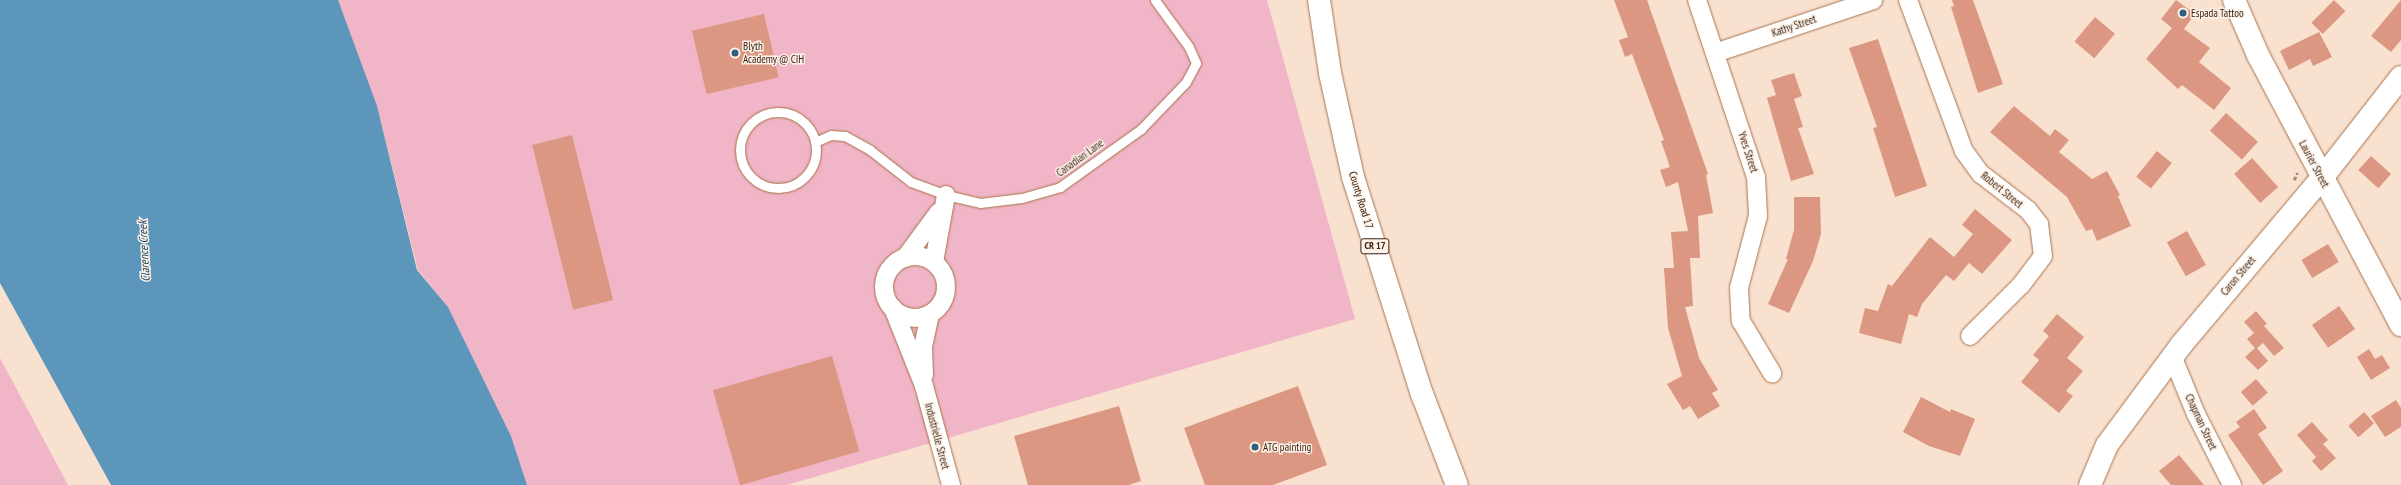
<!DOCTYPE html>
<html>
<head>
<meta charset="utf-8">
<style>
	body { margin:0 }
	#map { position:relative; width:2401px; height:485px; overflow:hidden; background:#f9e1d0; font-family:"PT Sans Narrow",sans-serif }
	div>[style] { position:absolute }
	.green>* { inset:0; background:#f0b5c7 }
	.water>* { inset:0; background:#5d96bb }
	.building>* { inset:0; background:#db9781; transform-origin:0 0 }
	.path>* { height:2.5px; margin-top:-1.25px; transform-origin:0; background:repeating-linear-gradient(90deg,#9f8877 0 4px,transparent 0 6px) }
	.roads { filter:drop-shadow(0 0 1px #a97349) drop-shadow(0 0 1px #a97349) }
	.service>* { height:9px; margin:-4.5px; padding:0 4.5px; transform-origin:4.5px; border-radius:4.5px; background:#fff }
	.service>.ring { margin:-4.5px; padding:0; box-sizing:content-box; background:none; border:9px solid #fff; border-radius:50% }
	.minor>* { height:18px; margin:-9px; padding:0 9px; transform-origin:9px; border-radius:9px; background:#fff }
	.minor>.ring { margin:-9px; padding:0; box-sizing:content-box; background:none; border:18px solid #fff; border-radius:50% }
	.tertiary>* { height:22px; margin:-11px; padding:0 11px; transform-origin:11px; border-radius:11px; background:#fff }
	.secondary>* { height:22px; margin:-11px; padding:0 11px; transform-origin:11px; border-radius:11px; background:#fff }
	.primary>* { height:22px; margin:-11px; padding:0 11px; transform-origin:11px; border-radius:11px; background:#fff }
	.dots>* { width:11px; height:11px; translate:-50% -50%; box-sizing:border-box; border:2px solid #fdf1e8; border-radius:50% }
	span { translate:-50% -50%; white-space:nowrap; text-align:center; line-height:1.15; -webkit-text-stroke:3px #fdf1e8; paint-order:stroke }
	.shield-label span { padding:1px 3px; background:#fdf1e8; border:1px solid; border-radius:3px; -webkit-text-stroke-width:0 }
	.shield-label { font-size:10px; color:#382210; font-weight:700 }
	.poi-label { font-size:11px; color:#382210 }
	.left { translate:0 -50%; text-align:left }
	.street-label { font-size:11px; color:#382210 }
	.water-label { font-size:12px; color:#103f59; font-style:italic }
</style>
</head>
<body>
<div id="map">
	<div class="green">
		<div style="clip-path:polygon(337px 0,1267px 0,1355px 319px,787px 485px,527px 485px,511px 436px,448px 307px,418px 270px,380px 118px)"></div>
		<div style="clip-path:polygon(0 358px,68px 485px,0 485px)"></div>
	</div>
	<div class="water">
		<div style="clip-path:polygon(0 0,338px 0,377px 106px,417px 270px,448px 307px,511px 436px,527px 485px,111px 485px,0 283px)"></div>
	</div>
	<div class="building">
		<div style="clip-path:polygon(1614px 0,1647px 0,1708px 174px,1706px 175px,1713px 213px,1698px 216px,1700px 258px,1690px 258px,1693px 306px,1685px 307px,1699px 358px,1718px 390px,1712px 393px,1720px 406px,1698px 419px,1690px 406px,1683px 410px,1667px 384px,1682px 376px,1668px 328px,1664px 268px,1674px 268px,1671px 232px,1688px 231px,1678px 182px,1666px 187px,1660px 170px,1670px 167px,1661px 141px,1664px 140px,1632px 54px,1625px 57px,1619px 40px,1628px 37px)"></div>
		<div style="clip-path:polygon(1952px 0,1973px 0,2003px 84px,1978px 93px,1951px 7px,1954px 6px)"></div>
		<div style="clip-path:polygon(2176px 0,2195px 14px,2184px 29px,2210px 48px,2199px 62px,2231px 88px,2214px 110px,2182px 85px,2178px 89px,2146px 59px,2172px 28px,2161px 19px)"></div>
		<div style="left:2334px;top:0;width:16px;height:32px;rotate:45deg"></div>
		<div style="clip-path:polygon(2401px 0,2401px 40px,2391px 52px,2371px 36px)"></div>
		<div style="left:764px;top:14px;width:65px;height:74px;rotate:77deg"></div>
		<div style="left:2095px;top:17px;width:26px;height:32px;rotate:40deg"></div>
		<div style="clip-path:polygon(2319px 32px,2332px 57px,2313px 66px,2310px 59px,2289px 70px,2280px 51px)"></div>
		<div style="clip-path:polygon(1878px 39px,1927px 186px,1895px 197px,1873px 128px,1877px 127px,1849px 48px)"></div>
		<div style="clip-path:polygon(1794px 73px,1802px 96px,1794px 99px,1803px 127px,1798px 128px,1814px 174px,1791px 181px,1767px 98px,1776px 95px,1771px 80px)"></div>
		<div style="clip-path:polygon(2014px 106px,2050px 136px,2055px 129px,2069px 140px,2059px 152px,2092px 179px,2107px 171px,2120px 195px,2118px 196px,2131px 226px,2097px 241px,2092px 229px,2086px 231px,2067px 197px,1990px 132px)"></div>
		<div style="left:2226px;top:113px;width:43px;height:24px;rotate:42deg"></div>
		<div style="left:572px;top:135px;width:170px;height:41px;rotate:76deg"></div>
		<div style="left:2157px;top:151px;width:19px;height:33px;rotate:39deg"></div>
		<div style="left:2371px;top:156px;width:27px;height:19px;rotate:42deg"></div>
		<div style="left:2252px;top:158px;width:39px;height:24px;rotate:48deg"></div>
		<div style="clip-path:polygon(1794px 197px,1820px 197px,1821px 234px,1813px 261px,1789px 313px,1768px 304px,1788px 259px,1786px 259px,1794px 230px)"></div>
		<div style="clip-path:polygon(1975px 209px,2012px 240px,1982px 274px,1969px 263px,1954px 281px,1946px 275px,1922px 304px,1917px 317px,1909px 314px,1901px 344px,1859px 333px,1865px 308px,1878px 311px,1888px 284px,1892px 286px,1930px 237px,1954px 257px,1973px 234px,1962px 225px)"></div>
		<div style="left:2187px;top:231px;width:39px;height:23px;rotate:61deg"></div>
		<div style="left:2328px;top:244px;width:21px;height:31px;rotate:59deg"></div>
		<div style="left:2339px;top:306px;width:28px;height:33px;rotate:55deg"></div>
		<div style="clip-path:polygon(2256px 311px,2267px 324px,2264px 326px,2284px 348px,2274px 356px,2263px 343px,2257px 348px,2268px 361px,2258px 370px,2245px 357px,2255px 348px,2247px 339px,2254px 333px,2244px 322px)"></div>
		<div style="clip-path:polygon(2057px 314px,2084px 337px,2067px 358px,2083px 371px,2066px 391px,2073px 396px,2059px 413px,2021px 382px,2039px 360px,2033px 355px,2049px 336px,2043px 331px)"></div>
		<div style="clip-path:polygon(2369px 349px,2375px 359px,2382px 355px,2390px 368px,2371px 380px,2357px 357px)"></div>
		<div style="left:832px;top:356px;width:99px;height:124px;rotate:74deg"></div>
		<div style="left:2256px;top:379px;width:18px;height:20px;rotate:49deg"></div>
		<div style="clip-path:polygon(1298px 386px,1327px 465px,1273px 485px,1205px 485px,1184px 428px)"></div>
		<div style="clip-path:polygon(1921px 397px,1950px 412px,1951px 409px,1975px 419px,1960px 456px,1929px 446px,1903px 432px)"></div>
		<div style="clip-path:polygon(2396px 400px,2401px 408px,2401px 427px,2385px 437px,2371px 416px)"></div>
		<div style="clip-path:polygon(1119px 406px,1141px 481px,1129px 485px,1028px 485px,1014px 436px)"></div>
		<div style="clip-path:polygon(2254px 409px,2267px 428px,2258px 434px,2283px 471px,2263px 485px,2228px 435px,2240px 427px,2236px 422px)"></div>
		<div style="left:2364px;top:412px;width:15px;height:21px;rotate:48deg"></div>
		<div style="clip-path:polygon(2312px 422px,2328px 440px,2323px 444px,2336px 458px,2321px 471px,2312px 461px,2316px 457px,2297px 435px)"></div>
		<div style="clip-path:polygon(2179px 455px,2204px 485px,2171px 485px,2159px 471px)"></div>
	</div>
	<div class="path">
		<div style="left:2294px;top:180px;width:8px;rotate:-67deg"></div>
	</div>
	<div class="roads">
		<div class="service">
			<div class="ring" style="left:740px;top:112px;width:67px;height:67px"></div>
			<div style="left:815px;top:142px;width:17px;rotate:-24deg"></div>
			<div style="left:831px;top:135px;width:14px;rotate:4deg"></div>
			<div style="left:845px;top:136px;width:29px;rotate:29deg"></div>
			<div style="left:870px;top:150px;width:52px;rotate:38deg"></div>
			<div style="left:911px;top:182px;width:37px;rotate:20deg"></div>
			<div style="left:946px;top:195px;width:35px;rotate:13deg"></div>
			<div style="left:980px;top:203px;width:42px;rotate:-6.8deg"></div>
			<div style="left:1022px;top:198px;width:40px;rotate:-16deg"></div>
			<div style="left:1060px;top:187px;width:100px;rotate:-35.6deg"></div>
			<div style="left:1141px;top:129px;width:65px;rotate:-46.2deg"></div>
			<div style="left:1186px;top:82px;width:21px;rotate:-62deg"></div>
			<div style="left:1196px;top:63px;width:17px;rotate:-114deg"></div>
			<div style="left:1189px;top:47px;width:58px;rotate:-125.9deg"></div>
		</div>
		<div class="minor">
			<div style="left:1697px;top:0;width:187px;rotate:71.6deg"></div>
			<div style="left:1756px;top:177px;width:39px;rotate:87deg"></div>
			<div style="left:1758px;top:216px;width:74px;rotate:104.8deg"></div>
			<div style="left:1739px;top:288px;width:33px;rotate:87deg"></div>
			<div style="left:1741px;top:321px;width:61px;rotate:59.2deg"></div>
			<div style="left:1908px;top:0;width:161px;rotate:69.7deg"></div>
			<div style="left:1964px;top:151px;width:29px;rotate:54deg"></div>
			<div style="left:1981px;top:174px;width:59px;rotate:37.5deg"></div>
			<div style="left:2028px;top:210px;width:18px;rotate:52deg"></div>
			<div style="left:2039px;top:224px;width:32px;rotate:83deg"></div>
			<div style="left:2043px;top:256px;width:36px;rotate:127deg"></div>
			<div style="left:2021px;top:285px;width:72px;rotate:135deg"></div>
			<div style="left:1715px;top:53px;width:167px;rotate:-18.5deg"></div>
			<div class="ring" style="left:884px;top:256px;width:44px;height:44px"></div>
			<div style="left:905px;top:258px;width:57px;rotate:-53.5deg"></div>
			<div style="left:934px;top:262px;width:68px;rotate:-79.8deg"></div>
			<div style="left:893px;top:308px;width:84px;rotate:68.3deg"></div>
			<div style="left:924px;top:386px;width:103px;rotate:74.7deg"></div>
			<div style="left:2173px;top:358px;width:61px;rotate:67.7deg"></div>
			<div style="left:2196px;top:414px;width:80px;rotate:63.1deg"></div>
			<div style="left:924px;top:375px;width:28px;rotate:-92deg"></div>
			<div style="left:923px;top:347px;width:33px;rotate:-78deg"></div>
		</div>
		<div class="tertiary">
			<div style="left:2090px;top:485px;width:43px;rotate:-67deg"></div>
			<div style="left:2107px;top:445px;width:126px;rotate:-53.4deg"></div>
			<div style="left:2182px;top:344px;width:217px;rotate:-49.9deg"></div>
			<div style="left:2322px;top:178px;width:128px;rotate:-52deg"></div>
		</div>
		<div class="secondary">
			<div style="left:2234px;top:0;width:60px;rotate:66.4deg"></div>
			<div style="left:2258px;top:55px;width:306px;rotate:62.1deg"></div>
		</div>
		<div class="primary">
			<div style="left:1319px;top:0;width:74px;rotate:81.4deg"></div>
			<div style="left:1330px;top:73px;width:107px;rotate:77.5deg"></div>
			<div style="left:1353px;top:177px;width:228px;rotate:72.4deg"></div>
			<div style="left:1422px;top:394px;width:97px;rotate:69deg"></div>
		</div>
	</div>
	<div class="dots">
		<div style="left:2183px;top:13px;background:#2d5e7c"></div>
		<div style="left:735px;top:53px;background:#2d5e7c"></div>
		<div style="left:1255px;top:447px;background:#2d5e7c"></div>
	</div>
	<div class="shield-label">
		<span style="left:1375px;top:246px">CR 17</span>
	</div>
	<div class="poi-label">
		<span class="left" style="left:2191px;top:13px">Espada Tattoo</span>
		<span class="left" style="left:743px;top:53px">Blyth<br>Academy @ CIH</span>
		<span class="left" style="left:1263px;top:447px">ATG painting</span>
	</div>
	<div class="street-label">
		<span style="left:1794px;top:26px;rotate:-19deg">Kathy Street</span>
		<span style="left:1748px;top:152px;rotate:72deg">Yves Street</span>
		<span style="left:1080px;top:158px;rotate:-36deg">Canadian Lane</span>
		<span style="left:2314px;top:164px;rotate:62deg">Laurier Street</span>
		<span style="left:2002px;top:190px;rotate:39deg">Robert Street</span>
		<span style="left:1361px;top:200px;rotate:73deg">County Road 17</span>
		<span style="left:2238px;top:276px;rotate:-50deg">Caron Street</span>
		<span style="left:2201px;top:422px;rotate:65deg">Chapman Street</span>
		<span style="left:937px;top:436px;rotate:75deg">Industrielle Street</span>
	</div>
	<div class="water-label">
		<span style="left:144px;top:251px;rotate:-93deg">Clarence Creek</span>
	</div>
</div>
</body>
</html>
